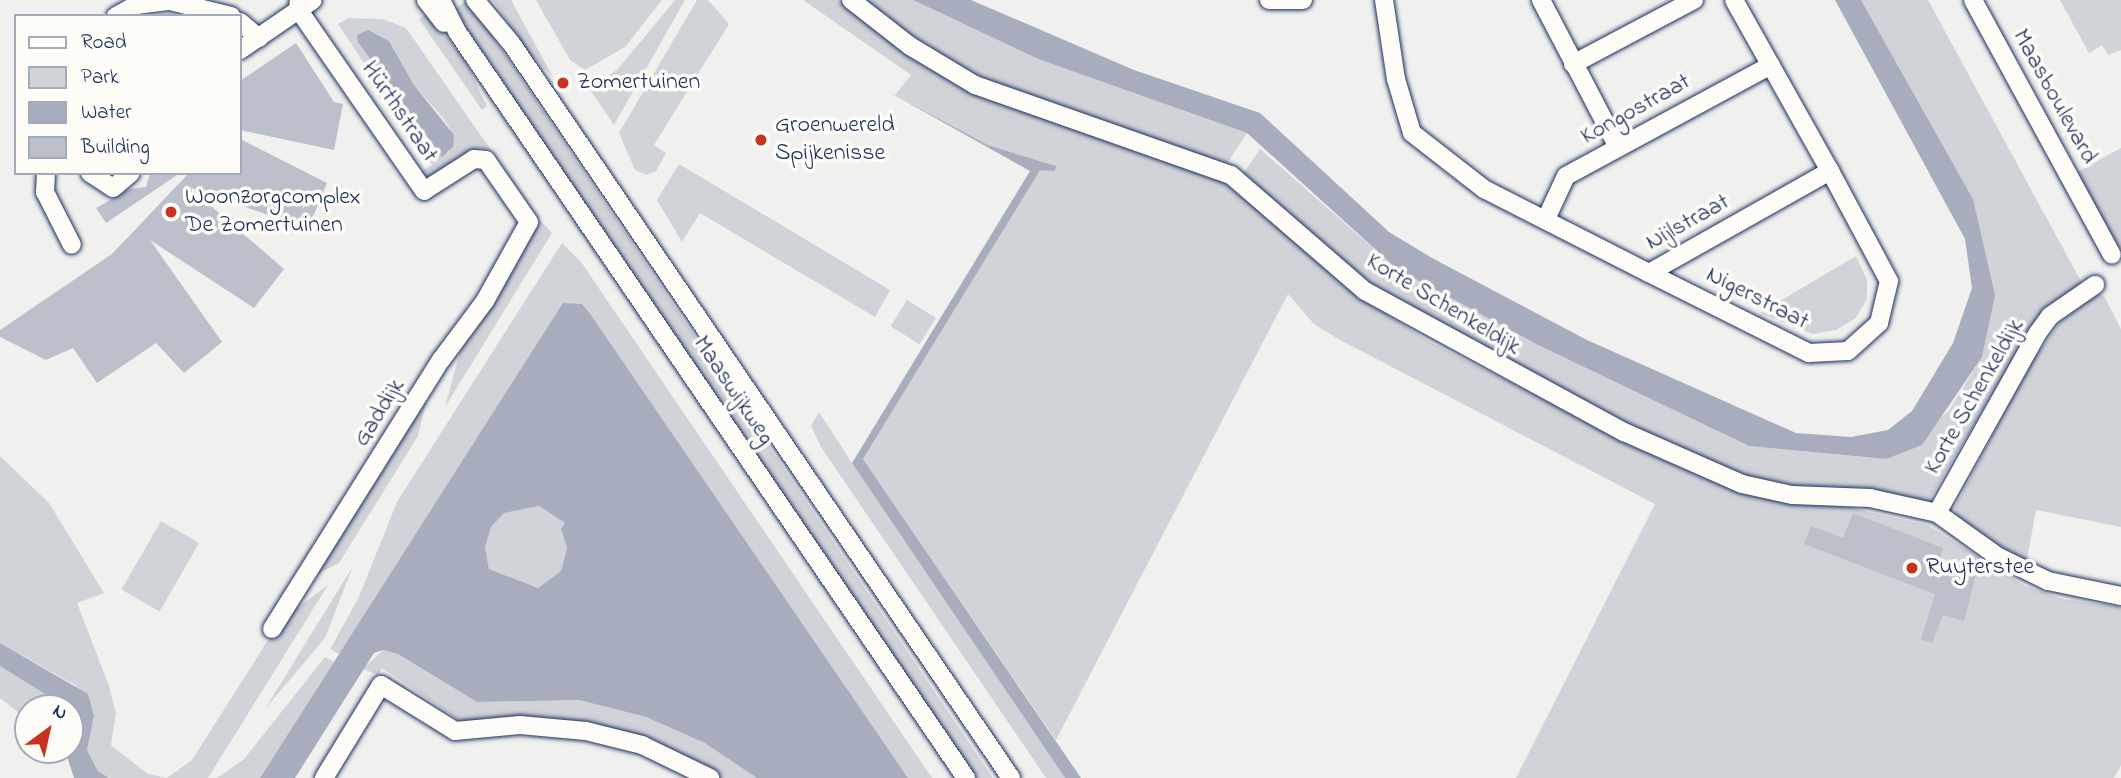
<!DOCTYPE html>
<html>
<head>
<meta charset="utf-8">
<style>
	body { margin:0 }
	#map { position:relative; width:2121px; height:778px; overflow:hidden; background:#f0f0ee; font-family:"Indie Flower",sans-serif }
	div>[style] { position:absolute }
	.green>* { inset:0; background:#d0d3d8; transform-origin:0 0 }
	.water>* { inset:0; background:#a7adbd }
	.building>* { inset:0; background:#bbc0ca }
	.roads { filter:drop-shadow(0 0 2px #1b2f5e) drop-shadow(0 0 2px #1b2f5e) }
	.minor>* { height:18px; margin:-9px; padding:0 9px; transform-origin:9px; border-radius:9px; background:#fdfcf7 }
	.dots>* { width:19px; height:19px; translate:-50% -50%; box-sizing:border-box; border:4px solid #fdfcf7; border-radius:50% }
	span { translate:-50% -50%; white-space:nowrap; text-align:center; line-height:1.15; -webkit-text-stroke:7px #fdfcf7; paint-order:stroke }
	.poi-label { font-size:24px; color:#1b2f5e }
	.left { translate:0 -50%; text-align:left }
	.street-label { font-size:24px; color:#1b2f5e }
	.legend { position:absolute; left:14px; top:14px; width:228px; height:161px; box-sizing:border-box; background:#fdfcf7; border:2px solid #a3aaba; margin:0; padding:9px 12px; list-style:none; font-size:21px; color:#1b2f5e }
	.legend li { display:flex; align-items:center; gap:14px; height:35px }
	.legend b { width:35px; border:2px solid #a3aaba }
	.north { position:absolute; left:14px; top:694px; width:70px; height:70px; box-sizing:border-box; background:#fdfcf7; border:2px solid #a3aaba; border-radius:50%; rotate:33deg; font-size:19px; font-weight:700; line-height:28px; text-align:center; color:#1b2f5e }
	.north::after { content:''; display:block; margin:auto; width:24px; height:32px; background:#c8321e; clip-path:polygon(50% 0,100% 100%,50% 72%,0 100%) }
</style>
</head>
<body>
<div id="map">
	<div class="green">
		<div style="left:468px;top:0;width:942px;height:17px;rotate:56deg"></div>
		<div style="clip-path:polygon(493px 0,511px 0,553px 77px,528px 52px)"></div>
		<div style="clip-path:polygon(536px 0,662px 0,625px 47px,585px 70px,570px 60px)"></div>
		<div style="clip-path:polygon(675px 0,685px 0,614px 125px,589px 88px,617px 70px)"></div>
		<div style="clip-path:polygon(697px 0,708px 0,729px 24px,654px 145px,666px 153px,656px 171px,647px 175px,635px 170px,619px 133px)"></div>
		<div style="clip-path:polygon(803px 0,838px 0,914px 57px,1227px 179px,1374px 306px,1430px 342px,1612px 434px,1752px 496px,1851px 508px,1927px 525px,2025px 586px,2063px 599px,2121px 607px,2121px 765px,2114px 778px,1516px 778px,1655px 504px,1340px 340px,1314px 324px,1288px 294px,1056px 740px,863px 459px,1040px 169px,1056px 166px,988px 145px,895px 95px,911px 75px)"></div>
		<div style="clip-path:polygon(855px 0,913px 0,1038px 59px,1247px 133px,1226px 165px,1044px 106px,950px 66px)"></div>
		<div style="clip-path:polygon(1861px 0,1928px 0,2083px 285px,2037px 319px,1928px 502px,1797px 490px,1751px 482px,1700px 462px,1380px 296px,1242px 175px,1260px 149px,1397px 269px,1538px 345px,1749px 446px,1886px 459px,1948px 412px,1982px 357px,1973px 199px)"></div>
		<div style="clip-path:polygon(2060px 0,2121px 0,2121px 50px,2108px 55px,2102px 45px,2089px 53px)"></div>
		<div style="clip-path:polygon(429px 13px,465px 61px,487px 106px,482px 110px,419px 19px)"></div>
		<div style="clip-path:polygon(evenodd,348px 18px,383px 19px,406px 28px,491px 150px,479px 148px,436px 175px,424px 176px,421px 172px,432px 165px,338px 24px,348px 18px,367px 31px,389px 41px,414px 85px,444px 119px,450px 129px,449px 152px,435px 153px,364px 49px,367px 31px)"></div>
		<div style="clip-path:polygon(2121px 148px,2121px 252px,2120px 253px,2074px 174px)"></div>
		<div style="clip-path:polygon(679px 164px,890px 290px,875px 317px,700px 213px,682px 242px,657px 200px)"></div>
		<div style="clip-path:polygon(541px 221px,552px 233px,445px 407px,460px 352px,530px 229px)"></div>
		<div style="clip-path:polygon(562px 243px,581px 262px,932px 778px,908px 778px,591px 315px,339px 654px,330px 649px,358px 599px,397px 502px)"></div>
		<div style="clip-path:polygon(1856px 256px,1867px 280px,1867px 299px,1856px 318px,1836px 330px,1812px 334px,1760px 313px)"></div>
		<div style="clip-path:polygon(2097px 294px,2104px 296px,2121px 329px,2121px 527px,2036px 510px,2026px 565px,1957px 520px,1955px 507px,2029px 366px,2062px 320px)"></div>
		<div style="left:907px;top:300px;width:34px;height:31px;rotate:32deg"></div>
		<div style="clip-path:polygon(433px 374px,418px 436px,339px 563px,307px 579px)"></div>
		<div style="clip-path:polygon(819px 412px,852px 463px,1065px 778px,1046px 778px,821px 447px,811px 426px)"></div>
		<div style="clip-path:polygon(0 456px,49px 503px,104px 593px,77px 603px,109px 686px,116px 713px,111px 745px,148px 774px,167px 778px,192px 760px,280px 621px,328px 585px,208px 778px,109px 778px,98px 771px,87px 750px,94px 716px,75px 685px,0 643px)"></div>
		<div style="clip-path:polygon(539px 506px,566px 523px,561px 529px,567px 548px,561px 571px,538px 588px,489px 569px,485px 547px,491px 527px,504px 513px)"></div>
		<div style="left:161px;top:521px;width:44px;height:79px;rotate:30deg"></div>
		<div style="clip-path:polygon(353px 566px,325px 638px,265px 709px)"></div>
		<div style="clip-path:polygon(383px 650px,398px 654px,477px 702px,580px 700px,646px 717px,706px 743px,757px 778px,717px 778px,638px 737px,465px 724px,382px 668px,378px 675px,363px 669px)"></div>
		<div style="clip-path:polygon(325px 657px,334px 662px,260px 778px,217px 778px,244px 759px)"></div>
		<div style="clip-path:polygon(0 666px,45px 694px,54px 708px,28px 708px,28px 720px,0 698px)"></div>
	</div>
	<div class="water">
		<div style="clip-path:polygon(913px 0,971px 0,1134px 70px,1260px 113px,1389px 232px,1432px 258px,1587px 340px,1796px 433px,1851px 437px,1888px 430px,1912px 411px,1953px 343px,1972px 288px,1965px 239px,1835px 0,1861px 0,1973px 199px,1995px 295px,1982px 357px,1922px 445px,1886px 459px,1749px 446px,1538px 345px,1397px 269px,1247px 133px,1038px 59px)"></div>
		<div style="clip-path:polygon(368px 30px,389px 41px,414px 85px,454px 135px,453px 147px,442px 157px,358px 42px,357px 35px)"></div>
		<div style="clip-path:polygon(887px 91px,988px 145px,1056px 166px,1055px 171px,1040px 170px,863px 459px,1081px 778px,1065px 778px,852px 463px,1030px 171px)"></div>
		<div style="clip-path:polygon(evenodd,563px 303px,582px 304px,591px 315px,908px 778px,757px 778px,705px 743px,646px 717px,579px 700px,477px 702px,398px 654px,383px 650px,374px 653px,295px 778px,260px 778px,563px 303px,539px 506px,565px 523px,561px 529px,567px 548px,561px 571px,538px 588px,489px 569px,485px 547px,491px 527px,504px 513px,539px 506px)"></div>
		<div style="clip-path:polygon(0 643px,88px 694px,94px 716px,87px 750px,98px 771px,109px 778px,74px 778px,65px 750px,70px 750px,70px 708px,54px 708px,45px 694px,0 666px)"></div>
	</div>
	<div class="building">
		<div style="clip-path:polygon(296px 43px,334px 102px,343px 104px,334px 150px,240px 130px,240px 81px)"></div>
		<div style="clip-path:polygon(240px 139px,327px 183px,308px 229px,189px 187px,284px 269px,254px 308px,150px 240px,222px 342px,184px 373px,156px 343px,97px 383px,73px 348px,46px 360px,0 337px,0 330px,112px 254px,189px 173px,240px 173px)"></div>
		<div style="clip-path:polygon(150px 173px,180px 173px,106px 223px,96px 208px,129px 189px,146px 187px)"></div>
		<div style="clip-path:polygon(1853px 513px,1943px 548px,1939px 562px,1976px 574px,1964px 621px,1943px 615px,1932px 643px,1921px 639px,1935px 594px,1804px 544px,1811px 526px,1843px 538px)"></div>
	</div>
	<div class="roads">
		<div class="minor">
			<div style="left:426px;top:0;width:29px;rotate:52deg"></div>
			<div style="left:441px;top:0;width:37px;rotate:63deg"></div>
			<div style="left:458px;top:33px;width:902px;rotate:55.71deg"></div>
			<div style="left:475px;top:0;width:56px;rotate:50.1deg"></div>
			<div style="left:511px;top:43px;width:889px;rotate:55.77deg"></div>
			<div style="left:851px;top:0;width:75px;rotate:37.9deg"></div>
			<div style="left:910px;top:46px;width:76px;rotate:31deg"></div>
			<div style="left:975px;top:85px;width:271px;rotate:19.4deg"></div>
			<div style="left:1231px;top:175px;width:177px;rotate:40.9deg"></div>
			<div style="left:1365px;top:291px;width:295px;rotate:28.6deg"></div>
			<div style="left:1624px;top:432px;width:129px;rotate:23.8deg"></div>
			<div style="left:1742px;top:484px;width:51px;rotate:12.4deg"></div>
			<div style="left:1792px;top:495px;width:78px;rotate:2.2deg"></div>
			<div style="left:1870px;top:498px;width:69px;rotate:12.6deg"></div>
			<div style="left:1937px;top:513px;width:74px;rotate:35.6deg"></div>
			<div style="left:1997px;top:556px;width:57px;rotate:26.1deg"></div>
			<div style="left:2048px;top:581px;width:75px;rotate:11.6deg"></div>
			<div style="left:1269px;top:0;width:34px"></div>
			<div style="left:1384px;top:0;width:80px;rotate:81.4deg"></div>
			<div style="left:1396px;top:79px;width:56px;rotate:73.5deg"></div>
			<div style="left:1412px;top:133px;width:91px;rotate:37.9deg"></div>
			<div style="left:1484px;top:189px;width:185px;rotate:27deg"></div>
			<div style="left:1649px;top:273px;width:208px;rotate:-29.4deg"></div>
			<div style="left:1830px;top:171px;width:196px;rotate:-119.3deg"></div>
			<div style="left:1541px;top:0;width:166px;rotate:62.4deg"></div>
			<div style="left:1973px;top:0;width:290px;rotate:61.4deg"></div>
			<div style="left:116px;top:16px;width:23px;rotate:-29deg"></div>
			<div style="left:136px;top:5px;width:34px;rotate:-7deg"></div>
			<div style="left:170px;top:1px;width:63px;rotate:13.8deg"></div>
			<div style="left:240px;top:22px;width:25px;rotate:40deg"></div>
			<div style="left:240px;top:50px;width:88px;rotate:-34.4deg"></div>
			<div style="left:1573px;top:64px;width:137px;rotate:-27.9deg"></div>
			<div style="left:46px;top:173px;width:19px;rotate:93deg"></div>
			<div style="left:45px;top:192px;width:59px;rotate:63deg"></div>
			<div style="left:90px;top:173px;width:27px;rotate:33deg"></div>
			<div style="left:113px;top:188px;width:23px;rotate:-40deg"></div>
			<div style="left:1546px;top:219px;width:47px;rotate:-65.1deg"></div>
			<div style="left:1566px;top:176px;width:233px;rotate:-28.4deg"></div>
			<div style="left:1649px;top:273px;width:179px;rotate:26.6deg"></div>
			<div style="left:1809px;top:353px;width:39px;rotate:-3deg"></div>
			<div style="left:1848px;top:351px;width:42px;rotate:-42.1deg"></div>
			<div style="left:1879px;top:323px;width:43px;rotate:-76.6deg"></div>
			<div style="left:1889px;top:281px;width:125px;rotate:-118.2deg"></div>
			<div style="left:1937px;top:513px;width:205px;rotate:-60.8deg"></div>
			<div style="left:2037px;top:334px;width:22px;rotate:-54deg"></div>
			<div style="left:2050px;top:316px;width:55px;rotate:-34.6deg"></div>
			<div style="left:272px;top:629px;width:318px;rotate:-57.9deg"></div>
			<div style="left:441px;top:360px;width:74px;rotate:-53.3deg"></div>
			<div style="left:485px;top:301px;width:90px;rotate:-60.9deg"></div>
			<div style="left:529px;top:222px;width:75px;rotate:-124.7deg"></div>
			<div style="left:486px;top:160px;width:12px;rotate:-175deg"></div>
			<div style="left:474px;top:159px;width:59px;rotate:147.4deg"></div>
			<div style="left:424px;top:191px;width:221px;rotate:-124.7deg"></div>
			<div style="left:298px;top:9px;width:9px;rotate:-84deg"></div>
			<div style="left:324px;top:778px;width:109px;rotate:-58.5deg"></div>
			<div style="left:381px;top:685px;width:87px;rotate:31.9deg"></div>
			<div style="left:455px;top:731px;width:65px;rotate:-5.3deg"></div>
			<div style="left:520px;top:725px;width:66px;rotate:5.2deg"></div>
			<div style="left:586px;top:731px;width:58px;rotate:14deg"></div>
			<div style="left:642px;top:745px;width:76px;rotate:25.9deg"></div>
		</div>
	</div>
	<div class="dots">
		<div style="left:563px;top:83px;background:#c8321e"></div>
		<div style="left:761px;top:140px;background:#c8321e"></div>
		<div style="left:171px;top:212px;background:#c8321e"></div>
		<div style="left:1912px;top:568px;background:#c8321e"></div>
	</div>
	<div class="poi-label">
		<span class="left" style="left:577px;top:83px">Zomertuinen</span>
		<span class="left" style="left:775px;top:140px">Groenwereld<br>Spijkenisse</span>
		<span class="left" style="left:185px;top:212px">Woonzorgcomplex<br>De Zomertuinen</span>
		<span class="left" style="left:1926px;top:568px">Ruyterstee</span>
	</div>
	<div class="street-label">
		<span style="left:2054px;top:97px;rotate:61deg">Maasboulevard</span>
		<span style="left:1636px;top:110px;rotate:-29deg">Kongostraat</span>
		<span style="left:399px;top:112px;rotate:56deg">Hürthstraat</span>
		<span style="left:1688px;top:223px;rotate:-29deg">Nijlstraat</span>
		<span style="left:1757px;top:299px;rotate:27deg">Nigerstraat</span>
		<span style="left:1443px;top:305px;rotate:31deg">Korte Schenkeldijk</span>
		<span style="left:733px;top:391px;rotate:56deg">Maaswijkweg</span>
		<span style="left:1975px;top:397px;rotate:-60deg">Korte Schenkeldijk</span>
		<span style="left:380px;top:413px;rotate:-58deg">Gaddijk</span>
	</div>
	<ul class="legend">
	<li><b style="height:9px;background:#fdfcf7"></b>Road</li>
	<li><b style="height:19px;background:#d0d3d8"></b>Park</li>
	<li><b style="height:19px;background:#a7adbd"></b>Water</li>
	<li><b style="height:19px;background:#bbc0ca"></b>Building</li>
	</ul>
	<div class="north">N</div>
</div>
</body>
</html>
